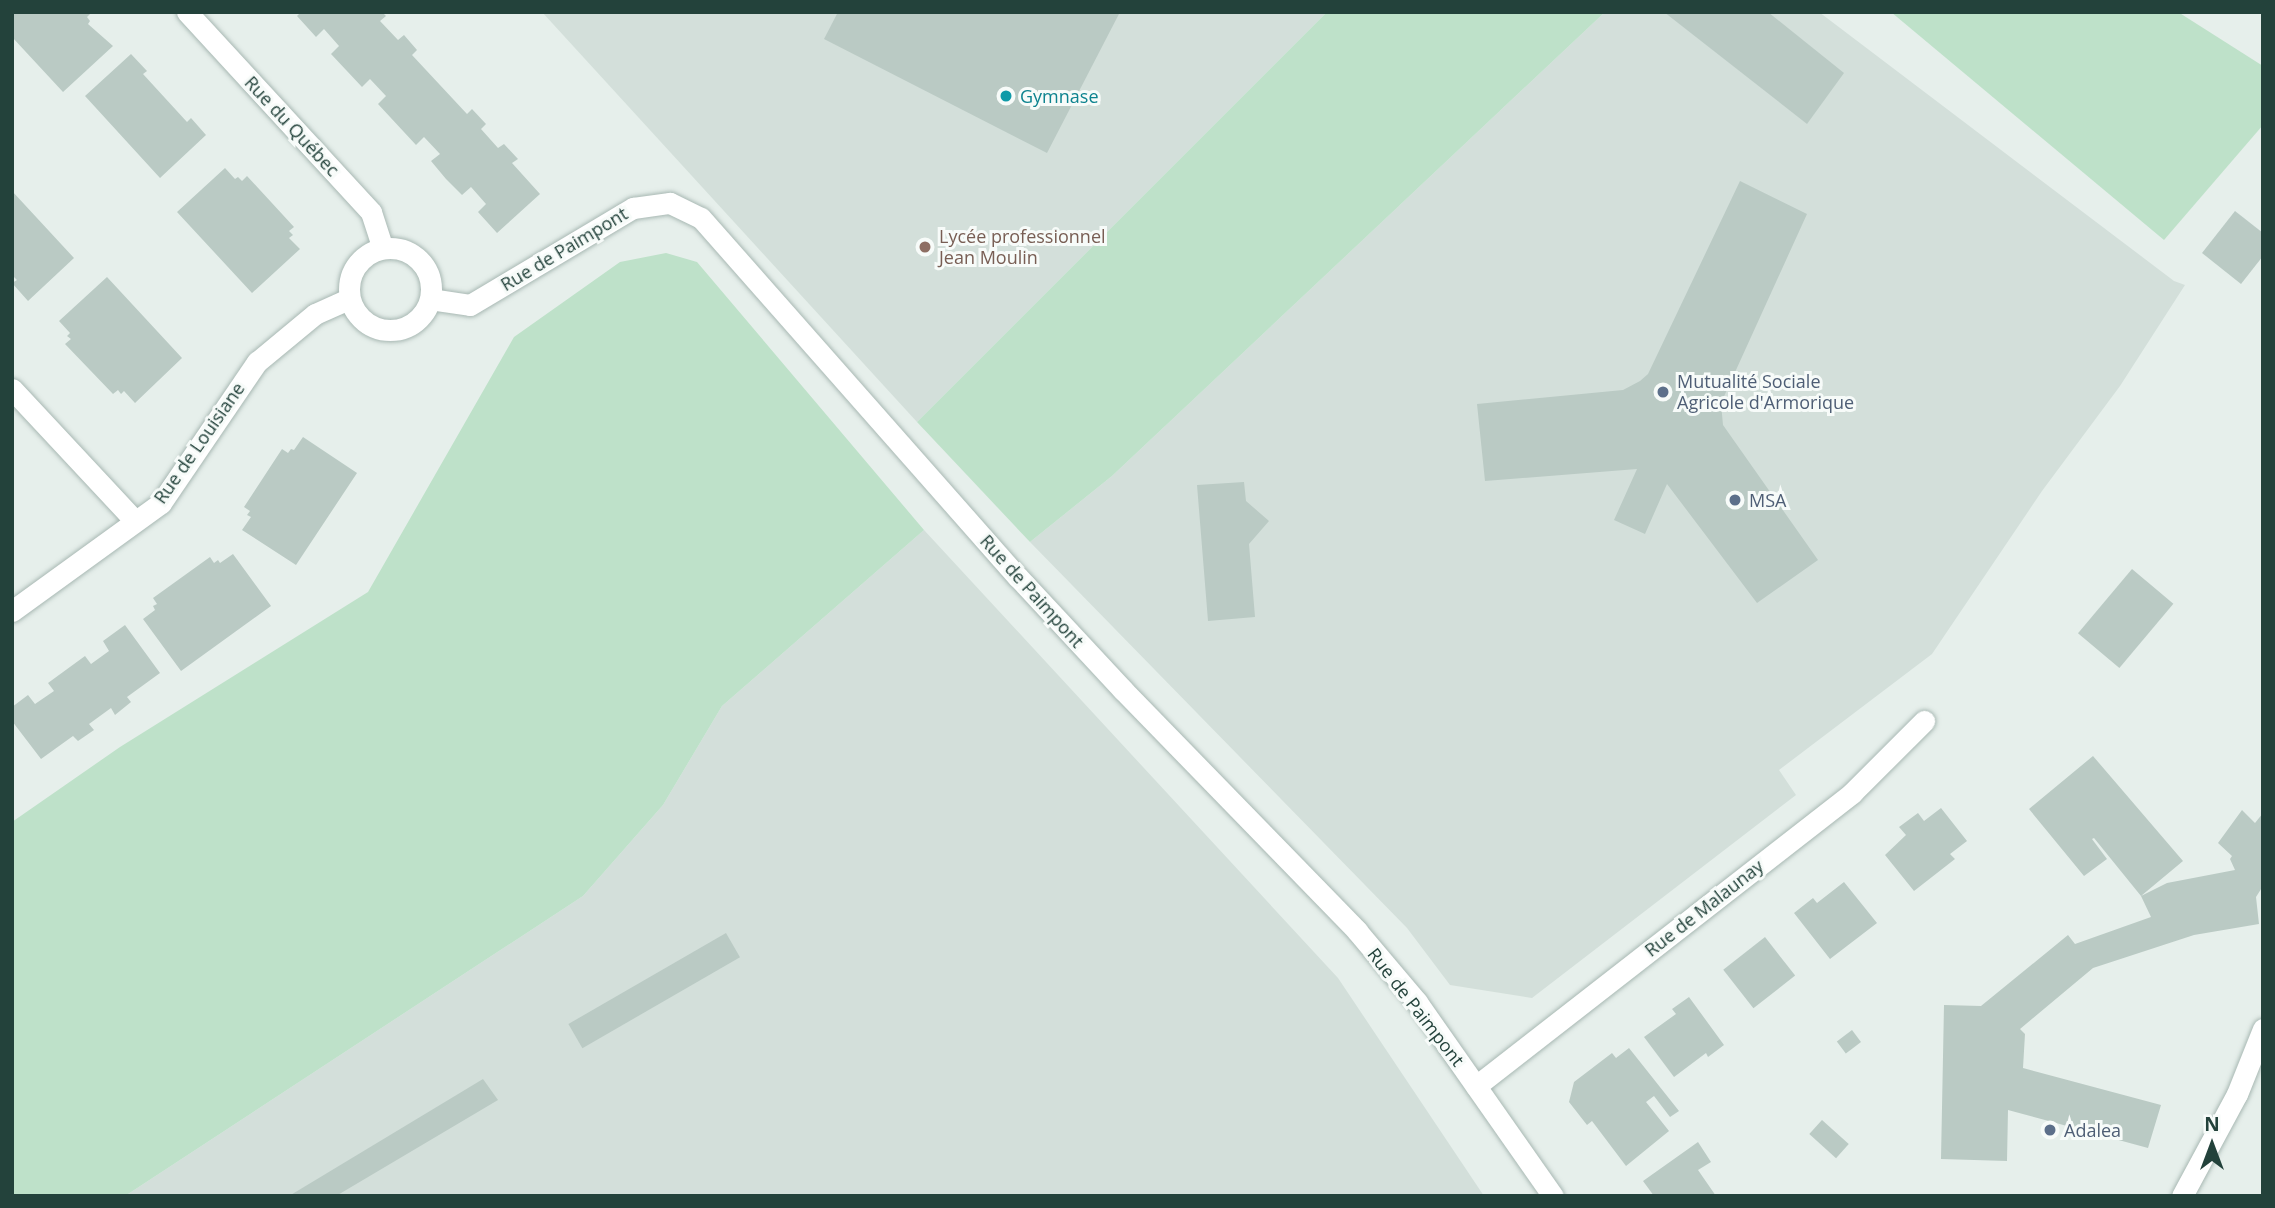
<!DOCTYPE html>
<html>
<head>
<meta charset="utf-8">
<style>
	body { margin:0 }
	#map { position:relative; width:2275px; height:1208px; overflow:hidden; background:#e6efeb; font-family:"Open Sans",sans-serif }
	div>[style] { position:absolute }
	.built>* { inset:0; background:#d3dfda }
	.green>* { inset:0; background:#bee1c9 }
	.building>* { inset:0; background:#bacac4; transform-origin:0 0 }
	.roads { filter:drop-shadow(0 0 2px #a8b8b3) drop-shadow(0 0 2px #a8b8b3) }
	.street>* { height:21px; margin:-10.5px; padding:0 10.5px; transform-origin:10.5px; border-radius:10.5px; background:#fff }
	.street>.ring { margin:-10.5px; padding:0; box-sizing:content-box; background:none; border:21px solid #fff; border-radius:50% }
	.dots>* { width:19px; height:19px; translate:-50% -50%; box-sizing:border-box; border:4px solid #f7fbf9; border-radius:50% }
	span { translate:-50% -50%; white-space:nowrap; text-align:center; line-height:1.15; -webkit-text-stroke:6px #f7fbf9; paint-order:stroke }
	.culture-label { font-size:18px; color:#0d838f }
	.left { translate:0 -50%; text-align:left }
	.street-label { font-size:18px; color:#23423b }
	.education-label { font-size:18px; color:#785e54 }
	.service-label { font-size:18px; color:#4e5e75 }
	.frame { position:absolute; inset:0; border:14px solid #23423b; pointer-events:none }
	.north { position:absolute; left:2177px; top:1110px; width:70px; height:70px; -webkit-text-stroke:5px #f7fbf9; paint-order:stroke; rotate:0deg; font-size:19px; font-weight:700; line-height:28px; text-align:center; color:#23423b }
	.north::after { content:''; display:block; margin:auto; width:24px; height:32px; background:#23423b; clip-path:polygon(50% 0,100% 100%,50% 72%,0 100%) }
</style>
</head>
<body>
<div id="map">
	<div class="built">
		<div style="clip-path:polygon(542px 12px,1327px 12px,917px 422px)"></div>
		<div style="clip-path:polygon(1605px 12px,1819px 12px,2174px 281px,2185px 285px,2120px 386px,2042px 491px,1932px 654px,1779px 770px,1796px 795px,1532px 998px,1450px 985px,1407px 928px,1030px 542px,1112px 476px)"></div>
		<div style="clip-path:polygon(924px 530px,1338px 978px,1484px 1196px,125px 1196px,583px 896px,663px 805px,722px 706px)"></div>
	</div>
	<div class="green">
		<div style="clip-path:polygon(1327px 12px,1605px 12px,1112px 476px,1030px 542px,917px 422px)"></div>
		<div style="clip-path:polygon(1891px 12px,2178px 12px,2263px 66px,2263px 125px,2164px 240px)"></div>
		<div style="clip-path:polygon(666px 253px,697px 262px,924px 530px,722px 706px,663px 805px,583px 896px,125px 1196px,12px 1196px,12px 822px,120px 747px,368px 592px,514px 337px,620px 262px)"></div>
	</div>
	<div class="building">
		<div style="clip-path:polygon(12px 12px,92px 12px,87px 17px,90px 21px,88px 24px,113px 46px,63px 92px,12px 37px)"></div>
		<div style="clip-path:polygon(301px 12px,382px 12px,386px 16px,380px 21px,398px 40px,404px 35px,417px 50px,412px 55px,467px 114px,472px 109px,486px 124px,481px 129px,498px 148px,504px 144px,518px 159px,512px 163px,540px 194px,497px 233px,478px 212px,486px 204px,471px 187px,462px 195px,446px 179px,431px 161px,440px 154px,424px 137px,416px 145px,378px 104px,386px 96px,370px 79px,362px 87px,331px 54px,339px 46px,324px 29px,316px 37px,297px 16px)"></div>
		<div style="clip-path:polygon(838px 12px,1120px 12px,1047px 153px,824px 39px)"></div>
		<div style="clip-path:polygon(1664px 12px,1768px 12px,1844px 73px,1807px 124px)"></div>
		<div style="clip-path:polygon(131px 54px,147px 71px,143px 74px,187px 122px,191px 118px,206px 135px,160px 178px,85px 96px)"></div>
		<div style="clip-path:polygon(225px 168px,235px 179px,238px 177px,242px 181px,247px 176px,294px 227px,289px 231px,293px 235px,289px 238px,300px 249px,252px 293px,177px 212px)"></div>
		<div style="clip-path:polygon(1740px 181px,1807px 214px,1721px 403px,1723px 425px,1818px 560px,1757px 603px,1667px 484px,1645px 534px,1614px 520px,1637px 469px,1485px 481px,1477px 404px,1623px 390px,1640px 381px,1648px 374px)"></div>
		<div style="clip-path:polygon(12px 191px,74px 258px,28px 301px,12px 283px,17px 280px,12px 275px)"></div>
		<div style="clip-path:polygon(2235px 211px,2263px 233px,2263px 256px,2241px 284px,2202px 253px)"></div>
		<div style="clip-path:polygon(107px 277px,182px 358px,135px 403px,124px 391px,121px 394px,118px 390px,113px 394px,65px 344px,71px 339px,67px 336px,70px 333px,59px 321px)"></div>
		<div style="clip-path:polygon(303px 437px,357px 473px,296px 565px,242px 530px,251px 517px,247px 515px,250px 511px,244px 507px,282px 449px,288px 453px,291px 449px,294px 450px)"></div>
		<div style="clip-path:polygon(1244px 482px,1246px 501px,1269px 521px,1249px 544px,1255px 617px,1208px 621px,1197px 485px)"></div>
		<div style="clip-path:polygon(233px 554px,271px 606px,181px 671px,143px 619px,155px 610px,153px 606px,157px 604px,153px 598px,210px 557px,214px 563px,218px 560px,220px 563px)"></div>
		<div style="left:2132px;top:569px;width:54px;height:84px;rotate:40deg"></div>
		<div style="clip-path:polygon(125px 625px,160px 673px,127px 697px,131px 702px,115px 715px,111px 708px,89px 724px,94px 730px,78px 741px,73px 736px,41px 759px,12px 721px,12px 707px,28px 695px,35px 704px,54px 691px,48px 683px,85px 656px,91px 664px,109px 651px,103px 641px)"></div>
		<div style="clip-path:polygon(2093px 756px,2183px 861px,2141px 896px,2167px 883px,2235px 870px,2230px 859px,2232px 856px,2218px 843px,2242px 810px,2255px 823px,2263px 813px,2263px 886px,2256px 897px,2259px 924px,2194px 935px,2093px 968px,2020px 1029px,2025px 1034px,2023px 1068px,2161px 1105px,2148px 1148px,2008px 1110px,2007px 1161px,1941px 1159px,1944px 1005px,1981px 1006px,2068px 935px,2075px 944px,2151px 917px,2141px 896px,2094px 838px,2092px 839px,2107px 859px,2084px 876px,2029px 809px)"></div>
		<div style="clip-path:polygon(1941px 808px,1967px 841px,1950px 854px,1955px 859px,1914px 891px,1885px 855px,1906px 835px,1899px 827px,1918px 813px,1924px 821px)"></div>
		<div style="clip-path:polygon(1844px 882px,1877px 923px,1830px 959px,1794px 913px,1813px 898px,1817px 903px)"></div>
		<div style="left:726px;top:933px;width:28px;height:182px;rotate:60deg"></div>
		<div style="left:1765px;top:937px;width:49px;height:53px;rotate:52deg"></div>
		<div style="clip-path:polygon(1689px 997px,1724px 1045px,1708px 1057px,1706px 1053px,1674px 1077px,1644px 1037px,1676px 1014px,1672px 1009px)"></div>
		<div style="left:1852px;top:1030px;width:15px;height:19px;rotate:53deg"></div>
		<div style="clip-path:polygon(1629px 1048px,1679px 1111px,1670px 1117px,1654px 1096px,1646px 1102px,1669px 1131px,1626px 1166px,1592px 1121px,1587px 1125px,1569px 1102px,1574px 1082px,1612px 1053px,1616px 1058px)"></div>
		<div style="clip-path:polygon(483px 1079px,498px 1100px,336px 1196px,289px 1196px)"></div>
		<div style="left:1822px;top:1120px;width:36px;height:19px;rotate:42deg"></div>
		<div style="clip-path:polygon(1698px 1142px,1711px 1162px,1698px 1170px,1716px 1196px,1654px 1196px,1643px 1181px)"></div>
	</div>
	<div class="roads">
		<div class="street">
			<div style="left:187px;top:12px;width:272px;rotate:47.4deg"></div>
			<div style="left:371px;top:212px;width:38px;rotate:72deg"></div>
			<div class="ring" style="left:349px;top:248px;width:61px;height:61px"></div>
			<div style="left:430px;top:299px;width:40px;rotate:8.5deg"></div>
			<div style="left:470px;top:305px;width:190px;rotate:-30.8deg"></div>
			<div style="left:633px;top:208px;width:37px;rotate:-8deg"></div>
			<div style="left:670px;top:203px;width:34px;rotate:26deg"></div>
			<div style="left:701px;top:218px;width:479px;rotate:48.6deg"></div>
			<div style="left:1018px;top:577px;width:154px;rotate:47.1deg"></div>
			<div style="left:1123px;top:690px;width:336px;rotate:45.8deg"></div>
			<div style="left:1357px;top:931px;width:93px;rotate:49.8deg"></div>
			<div style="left:1417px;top:1002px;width:237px;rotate:55deg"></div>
			<div style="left:12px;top:389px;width:180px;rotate:47deg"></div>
			<div style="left:12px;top:611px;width:184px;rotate:-35.9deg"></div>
			<div style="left:161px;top:503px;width:171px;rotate:-55.8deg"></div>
			<div style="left:257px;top:362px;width:75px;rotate:-39.6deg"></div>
			<div style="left:315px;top:314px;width:37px;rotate:-24deg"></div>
			<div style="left:1476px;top:1086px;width:477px;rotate:-37.9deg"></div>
			<div style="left:1852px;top:793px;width:102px;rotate:-45deg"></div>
			<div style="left:2182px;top:1196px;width:116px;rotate:-61.7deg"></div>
			<div style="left:2237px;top:1094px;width:70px;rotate:-68.2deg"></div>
		</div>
	</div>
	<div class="dots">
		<div style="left:1006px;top:96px;background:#0f9aa8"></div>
		<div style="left:925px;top:247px;background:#8d6e63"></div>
		<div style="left:1663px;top:392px;background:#5c6f8a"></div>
		<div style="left:1735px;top:500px;background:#5c6f8a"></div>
		<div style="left:2050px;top:1130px;background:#5c6f8a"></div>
	</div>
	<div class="culture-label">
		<span class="left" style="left:1020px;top:96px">Gymnase</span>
	</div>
	<div class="street-label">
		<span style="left:292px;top:126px;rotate:47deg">Rue du Québec</span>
		<span style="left:564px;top:249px;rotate:-31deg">Rue de Paimpont</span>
		<span style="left:199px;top:443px;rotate:-55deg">Rue de Louisiane</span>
		<span style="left:1032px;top:591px;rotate:48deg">Rue de Paimpont</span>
		<span style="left:1704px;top:908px;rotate:-38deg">Rue de Malaunay</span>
		<span style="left:1416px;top:1007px;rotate:52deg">Rue de Paimpont</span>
	</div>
	<div class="education-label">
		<span class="left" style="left:939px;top:247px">Lycée professionnel<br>Jean Moulin</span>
	</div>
	<div class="service-label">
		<span class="left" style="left:1677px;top:392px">Mutualité Sociale<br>Agricole d'Armorique</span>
		<span class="left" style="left:1749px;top:500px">MSA</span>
		<span class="left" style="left:2064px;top:1130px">Adalea</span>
	</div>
	<div class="frame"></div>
	<div class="north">N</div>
</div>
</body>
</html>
